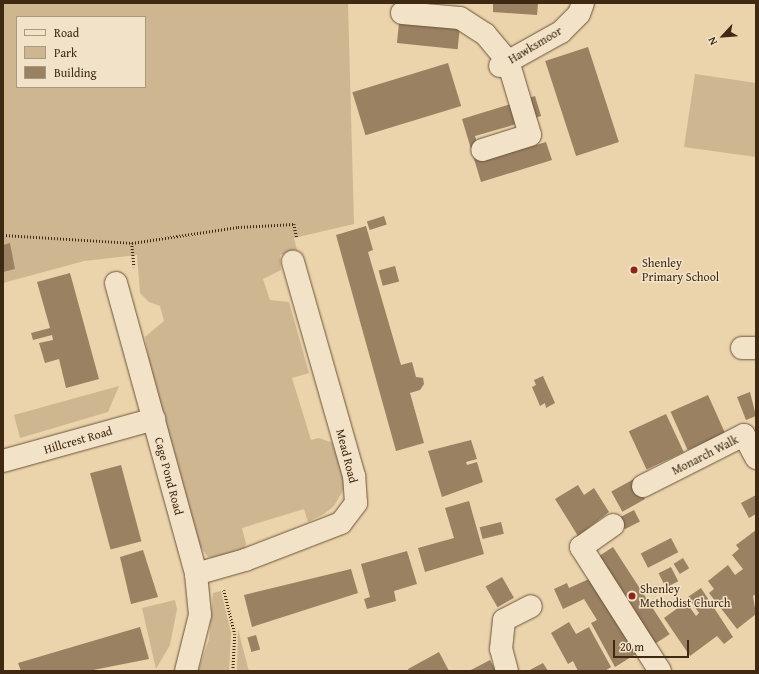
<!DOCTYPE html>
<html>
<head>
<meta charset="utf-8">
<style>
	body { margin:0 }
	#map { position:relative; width:759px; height:674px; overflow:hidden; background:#ebd3ab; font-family:"Gentium Book Plus",serif }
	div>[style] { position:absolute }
	.green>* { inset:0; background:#ceb691 }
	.building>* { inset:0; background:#998162; transform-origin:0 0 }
	.path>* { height:2.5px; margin-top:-1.25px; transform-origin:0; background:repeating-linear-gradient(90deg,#402913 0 1px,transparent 0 3px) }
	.roads { filter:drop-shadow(0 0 1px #6b5439) drop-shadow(0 0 1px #6b5439) }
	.minor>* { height:22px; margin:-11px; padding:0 11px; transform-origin:11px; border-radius:11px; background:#f2e2c8 }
	.dots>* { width:11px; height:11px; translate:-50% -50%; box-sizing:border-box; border:2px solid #f2e2c8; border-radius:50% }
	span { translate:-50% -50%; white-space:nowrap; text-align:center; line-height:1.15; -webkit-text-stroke:3px #f2e2c8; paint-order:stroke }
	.street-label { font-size:12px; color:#402913 }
	.poi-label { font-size:12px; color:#402913 }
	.left { translate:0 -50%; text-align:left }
	.frame { position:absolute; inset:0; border:4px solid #402913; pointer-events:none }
	.legend { position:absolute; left:16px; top:16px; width:130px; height:72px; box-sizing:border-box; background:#f2e2c8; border:1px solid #ab9880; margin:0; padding:5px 7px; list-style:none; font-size:12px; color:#402913 }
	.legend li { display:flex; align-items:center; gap:8px; height:20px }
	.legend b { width:20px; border:1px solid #ab9880 }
	.north { position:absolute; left:703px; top:16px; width:40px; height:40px; -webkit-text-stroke:3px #f2e2c8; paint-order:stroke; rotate:244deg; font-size:11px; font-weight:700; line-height:16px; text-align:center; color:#402913 }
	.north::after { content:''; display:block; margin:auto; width:14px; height:18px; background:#402913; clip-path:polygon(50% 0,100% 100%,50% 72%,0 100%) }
	.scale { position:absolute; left:613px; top:640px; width:76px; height:18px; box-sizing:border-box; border:2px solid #402913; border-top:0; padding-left:5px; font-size:12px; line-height:14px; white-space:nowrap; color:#402913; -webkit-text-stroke:3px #f2e2c8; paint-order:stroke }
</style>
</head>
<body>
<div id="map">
	<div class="green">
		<div style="clip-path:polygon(evenodd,3px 3px,348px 3px,354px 224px,294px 238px,297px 250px,280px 255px,281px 270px,263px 279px,270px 300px,289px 302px,309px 373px,292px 378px,311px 440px,319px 438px,333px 443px,346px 485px,334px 506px,324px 514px,308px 522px,304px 509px,242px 528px,246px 544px,244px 550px,218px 559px,208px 557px,197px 542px,151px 371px,145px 337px,164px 321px,160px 306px,149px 302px,140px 293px,137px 255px,84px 261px,3px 283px,3px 3px,17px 17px,145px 17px,145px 87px,17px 87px,17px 17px)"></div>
		<div style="clip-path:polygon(695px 74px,756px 83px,756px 157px,684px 147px)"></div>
		<div style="clip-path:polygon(119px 386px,108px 412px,20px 438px,14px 415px)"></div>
		<div style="clip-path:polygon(221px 591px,231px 633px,229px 671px,198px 671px,209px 639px,213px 593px)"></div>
		<div style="clip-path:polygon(175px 600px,177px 609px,170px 645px,156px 669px,142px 608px)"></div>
		<div style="clip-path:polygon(238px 629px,248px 668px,249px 671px,237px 671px)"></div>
	</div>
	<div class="building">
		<div style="clip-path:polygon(493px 3px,538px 3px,537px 15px,493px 12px)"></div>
		<div style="left:399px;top:23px;width:61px;height:20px;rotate:6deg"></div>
		<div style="left:588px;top:47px;width:100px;height:45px;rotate:72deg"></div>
		<div style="left:448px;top:63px;width:45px;height:100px;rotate:73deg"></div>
		<div style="left:535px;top:96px;width:21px;height:9px;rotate:73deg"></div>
		<div style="clip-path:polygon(514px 103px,520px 123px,475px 136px,482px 161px,546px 142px,552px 160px,481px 182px,462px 119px)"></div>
		<div style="left:384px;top:216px;width:9px;height:18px;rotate:72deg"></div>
		<div style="clip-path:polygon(366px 226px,373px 250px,368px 252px,401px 365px,412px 362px,416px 377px,423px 378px,424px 384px,420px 390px,410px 393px,424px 443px,396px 451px,336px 235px)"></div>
		<div style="clip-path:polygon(10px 243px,15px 269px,3px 272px,3px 245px)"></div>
		<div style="left:395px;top:266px;width:16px;height:17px;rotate:75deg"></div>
		<div style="clip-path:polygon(70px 273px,99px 379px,66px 388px,59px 359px,45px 363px,39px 343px,53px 340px,52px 335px,33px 340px,31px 333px,50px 328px,37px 282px)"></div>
		<div style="clip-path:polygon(543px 376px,555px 403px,546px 408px,545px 403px,540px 406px,532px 387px,536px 385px,534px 380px)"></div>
		<div style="clip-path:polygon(750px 392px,756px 416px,746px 420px,737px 397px)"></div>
		<div style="left:708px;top:395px;width:42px;height:41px;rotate:66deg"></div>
		<div style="left:666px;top:414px;width:42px;height:41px;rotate:65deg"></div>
		<div style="clip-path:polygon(471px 440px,477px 459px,466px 462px,467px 465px,477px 462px,483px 482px,442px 497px,428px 451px)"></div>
		<div style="left:121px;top:465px;width:79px;height:32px;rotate:75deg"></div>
		<div style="left:634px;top:479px;width:23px;height:26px;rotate:61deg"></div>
		<div style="clip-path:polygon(578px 485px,584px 495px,594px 488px,609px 512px,578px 536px,555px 499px)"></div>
		<div style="clip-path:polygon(756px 495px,756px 514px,749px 518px,741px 503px)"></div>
		<div style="clip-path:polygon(469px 501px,484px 554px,425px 572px,418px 548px,454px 538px,445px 508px)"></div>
		<div style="left:634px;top:510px;width:13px;height:17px;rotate:63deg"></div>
		<div style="left:501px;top:522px;width:12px;height:22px;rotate:76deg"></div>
		<div style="clip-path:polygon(756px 530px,756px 594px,753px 596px,756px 614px,737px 629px,709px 593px,714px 589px,708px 581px,728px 565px,735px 575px,743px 569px,732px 555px,739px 549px,736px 545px)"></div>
		<div style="left:671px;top:538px;width:16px;height:34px;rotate:63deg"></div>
		<div style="left:613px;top:547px;width:104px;height:22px;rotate:57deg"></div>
		<div style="clip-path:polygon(143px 550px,158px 597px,131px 604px,120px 557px)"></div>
		<div style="clip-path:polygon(407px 551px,417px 584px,394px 591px,396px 601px,367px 609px,364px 599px,370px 597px,361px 564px)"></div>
		<div style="left:683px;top:558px;width:12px;height:11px;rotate:59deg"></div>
		<div style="left:671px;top:567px;width:16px;height:14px;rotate:63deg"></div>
		<div style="clip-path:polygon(351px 569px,358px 593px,252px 627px,244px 595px)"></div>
		<div style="left:502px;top:577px;width:24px;height:19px;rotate:60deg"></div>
		<div style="clip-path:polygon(589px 579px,644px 649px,615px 667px,591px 623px,597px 620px,584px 599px,563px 609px,554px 589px,567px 583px,569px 588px)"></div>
		<div style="clip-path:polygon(701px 588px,733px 637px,724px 644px,717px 636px,690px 656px,664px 618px,686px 602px,696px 616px,699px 613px,688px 597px)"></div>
		<div style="clip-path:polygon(569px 622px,576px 634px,589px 627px,611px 667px,605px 671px,578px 671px,573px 661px,568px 664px,551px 633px)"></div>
		<div style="clip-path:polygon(140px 627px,149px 659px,88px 671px,21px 671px,18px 663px)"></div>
		<div style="left:256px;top:635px;width:15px;height:9px;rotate:74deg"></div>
		<div style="clip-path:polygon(439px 652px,449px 671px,409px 671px,408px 669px)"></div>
		<div style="clip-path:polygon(490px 660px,496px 671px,472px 671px,471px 670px)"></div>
		<div style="clip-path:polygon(543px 663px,548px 671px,528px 671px)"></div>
	</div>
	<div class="path">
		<div style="left:3px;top:235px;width:129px;rotate:3.5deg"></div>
		<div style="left:132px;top:243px;width:107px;rotate:-8.6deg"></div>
		<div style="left:238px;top:227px;width:56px;rotate:-3.1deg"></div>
		<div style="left:294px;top:224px;width:14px;rotate:78deg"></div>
		<div style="left:132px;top:243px;width:24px;rotate:85deg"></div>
		<div style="left:224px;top:590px;width:45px;rotate:76deg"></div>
		<div style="left:235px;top:634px;width:37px;rotate:93deg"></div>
	</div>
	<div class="roads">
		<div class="minor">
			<div style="left:402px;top:13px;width:58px;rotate:4.9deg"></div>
			<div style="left:460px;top:18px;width:30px;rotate:33deg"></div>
			<div style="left:485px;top:34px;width:35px;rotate:50deg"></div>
			<div style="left:508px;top:61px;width:77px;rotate:73.4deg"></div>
			<div style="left:530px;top:135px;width:50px;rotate:162.6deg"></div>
			<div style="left:500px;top:66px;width:70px;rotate:-29.1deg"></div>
			<div style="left:561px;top:32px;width:25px;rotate:-45deg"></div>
			<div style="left:579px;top:14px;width:12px;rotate:-70deg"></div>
			<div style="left:116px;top:283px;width:302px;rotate:74.6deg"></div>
			<div style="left:196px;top:574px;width:41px;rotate:84.4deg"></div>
			<div style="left:200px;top:615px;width:58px;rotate:104deg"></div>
			<div style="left:742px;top:348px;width:14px"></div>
			<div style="left:3px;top:461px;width:157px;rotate:-15.5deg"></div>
			<div style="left:643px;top:486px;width:113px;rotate:-26.8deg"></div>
			<div style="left:744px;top:435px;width:26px;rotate:62deg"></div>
			<div style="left:613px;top:525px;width:39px;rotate:145deg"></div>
			<div style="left:581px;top:547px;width:147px;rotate:57.5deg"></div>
			<div style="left:196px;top:574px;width:51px;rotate:-15.9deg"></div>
			<div style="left:245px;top:560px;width:103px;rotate:-21.1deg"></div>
			<div style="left:341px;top:523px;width:25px;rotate:-53deg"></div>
			<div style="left:356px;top:503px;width:27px;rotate:-94deg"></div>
			<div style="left:354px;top:476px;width:223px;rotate:-105.9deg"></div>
			<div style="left:507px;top:671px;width:23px;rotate:-105deg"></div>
			<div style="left:501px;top:649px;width:29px;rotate:-84deg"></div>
			<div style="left:504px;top:620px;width:30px;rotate:-27deg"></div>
		</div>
	</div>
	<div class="dots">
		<div style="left:634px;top:270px;background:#8f2418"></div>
		<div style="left:632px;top:596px;background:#8f2418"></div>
	</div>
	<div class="street-label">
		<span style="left:535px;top:45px;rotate:-31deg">Hawksmoor</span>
		<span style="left:78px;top:440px;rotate:-16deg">Hillcrest Road</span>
		<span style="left:705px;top:455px;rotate:-27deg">Monarch Walk</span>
		<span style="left:347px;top:456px;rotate:76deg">Mead Road</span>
		<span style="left:169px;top:476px;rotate:75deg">Cage Pond Road</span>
	</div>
	<div class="poi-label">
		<span class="left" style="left:642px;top:270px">Shenley<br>Primary School</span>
		<span class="left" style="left:640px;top:596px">Shenley<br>Methodist Church</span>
	</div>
	<div class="frame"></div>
	<ul class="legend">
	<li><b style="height:5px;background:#f2e2c8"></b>Road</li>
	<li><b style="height:11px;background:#ceb691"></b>Park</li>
	<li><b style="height:11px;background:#998162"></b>Building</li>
	</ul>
	<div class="north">N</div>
	<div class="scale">20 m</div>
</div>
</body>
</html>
